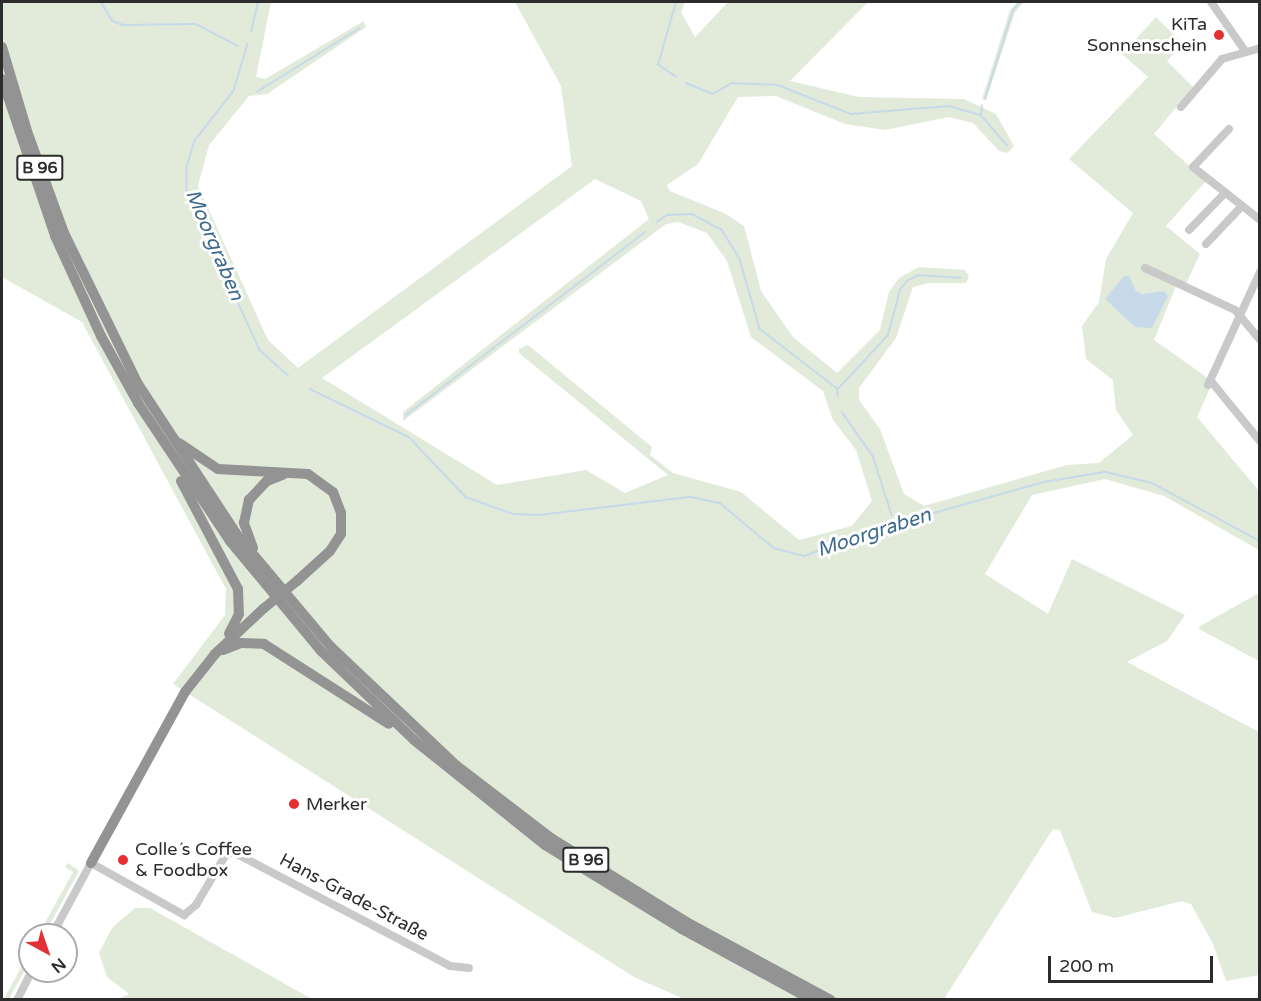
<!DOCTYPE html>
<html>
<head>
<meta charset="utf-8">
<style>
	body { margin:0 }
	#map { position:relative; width:1261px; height:1001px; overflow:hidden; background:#fff; font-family:"Varela Round",sans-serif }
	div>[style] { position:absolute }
	.green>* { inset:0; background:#e2eada }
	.water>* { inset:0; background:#c6daea }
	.stream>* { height:1.5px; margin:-0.75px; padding:0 0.75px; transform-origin:0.75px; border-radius:0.75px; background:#c6daea }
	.minor>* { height:8px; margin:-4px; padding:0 4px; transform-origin:4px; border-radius:4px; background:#c9c9c9 }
	.highway>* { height:10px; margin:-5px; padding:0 5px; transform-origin:5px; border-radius:5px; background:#939393 }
	.highway-bridge>* { height:10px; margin:-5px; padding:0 5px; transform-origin:5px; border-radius:5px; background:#939393 }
	.dots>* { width:16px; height:16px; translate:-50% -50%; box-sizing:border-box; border:3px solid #fff; border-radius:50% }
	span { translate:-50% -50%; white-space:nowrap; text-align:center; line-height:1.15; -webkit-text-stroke:6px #fff; paint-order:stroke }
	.shield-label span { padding:2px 4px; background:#fff; border:2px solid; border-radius:4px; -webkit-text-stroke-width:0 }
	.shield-label { font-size:16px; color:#2c2c2c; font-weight:700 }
	.poi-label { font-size:18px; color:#2c2c2c }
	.right { translate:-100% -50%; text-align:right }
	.left { translate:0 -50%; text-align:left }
	.street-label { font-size:18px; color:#2c2c2c }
	.water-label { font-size:20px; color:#3c6a8c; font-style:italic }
	.frame { position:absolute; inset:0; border:3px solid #2c2c2c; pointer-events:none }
	.north { position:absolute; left:18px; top:923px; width:60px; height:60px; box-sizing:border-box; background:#fff; border:2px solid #ababab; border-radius:50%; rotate:140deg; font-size:16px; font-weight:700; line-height:24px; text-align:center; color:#2c2c2c }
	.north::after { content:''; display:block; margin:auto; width:21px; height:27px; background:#e23035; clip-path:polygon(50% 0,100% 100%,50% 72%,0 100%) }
	.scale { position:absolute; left:1048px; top:956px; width:165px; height:27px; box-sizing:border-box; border:3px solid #2c2c2c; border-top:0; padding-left:8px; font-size:18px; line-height:21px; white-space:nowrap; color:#2c2c2c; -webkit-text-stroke:4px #fff; paint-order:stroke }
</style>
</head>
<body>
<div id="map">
	<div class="green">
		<div style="clip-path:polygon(evenodd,2px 2px,271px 2px,256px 77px,265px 79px,364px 21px,366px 27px,267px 94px,249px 96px,209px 145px,198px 186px,268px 340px,298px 368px,572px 166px,561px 86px,515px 2px,685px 2px,681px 12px,695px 37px,728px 2px,868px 2px,790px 81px,859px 97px,964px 99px,996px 114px,1014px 146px,1007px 153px,999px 151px,973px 123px,949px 117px,885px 130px,845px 124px,776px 96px,738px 97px,698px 164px,667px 185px,670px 191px,726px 214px,744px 226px,761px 291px,793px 337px,837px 373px,880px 330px,889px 292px,899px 278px,919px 267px,965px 270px,969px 277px,966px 283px,929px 283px,913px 287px,896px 338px,859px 388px,859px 400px,880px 429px,904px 494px,924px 506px,1067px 465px,1099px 463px,1133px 435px,1116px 410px,1113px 380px,1086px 359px,1082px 326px,1099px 302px,1106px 259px,1133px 213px,1069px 159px,1148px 77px,1122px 54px,1156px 17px,1183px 44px,1167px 61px,1193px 87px,1154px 134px,1206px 181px,1166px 226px,1200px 254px,1186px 284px,1178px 281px,1154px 340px,1205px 376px,1211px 386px,1197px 417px,1259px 491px,1259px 550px,1164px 496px,1105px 479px,1032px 495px,985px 574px,1048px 614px,1072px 559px,1185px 615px,1167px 641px,1127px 662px,1259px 732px,1259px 975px,1226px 981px,1213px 944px,1191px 904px,1182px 901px,1115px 918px,1092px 912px,1060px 830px,1053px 829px,944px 999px,684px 999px,634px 977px,173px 684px,225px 615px,226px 589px,82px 322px,2px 277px,2px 2px,595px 179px,641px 201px,649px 219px,403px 412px,403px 421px,666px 224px,678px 222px,707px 233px,727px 261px,751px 337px,823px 391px,833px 420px,856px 450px,872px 501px,852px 526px,799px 540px,741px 492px,673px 473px,650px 455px,652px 447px,528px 345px,519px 349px,519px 353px,668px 475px,625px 493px,586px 470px,497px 485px,322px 378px,595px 179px)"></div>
		<div style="clip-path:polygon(1018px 2px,1024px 2px,1015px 12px,986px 100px,982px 99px,1010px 10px)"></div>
		<div style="clip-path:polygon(1259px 593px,1259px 661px,1199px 629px,1200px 626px)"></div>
		<div style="clip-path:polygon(68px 863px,79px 871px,44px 935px,41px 933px,46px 921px,73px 872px,65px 867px)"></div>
		<div style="clip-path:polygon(135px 908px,150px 908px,312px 999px,118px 999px,129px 994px,107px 977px,99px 953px,112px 928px)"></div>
		<div style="clip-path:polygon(30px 951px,30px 961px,9px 999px,4px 999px)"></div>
	</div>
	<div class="water">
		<div style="clip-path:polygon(1124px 276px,1129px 276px,1136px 291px,1142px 294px,1164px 291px,1168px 296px,1152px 328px,1135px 327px,1105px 299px)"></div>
	</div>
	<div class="stream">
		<div style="left:101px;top:2px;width:22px;rotate:58deg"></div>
		<div style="left:113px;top:21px;width:11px;rotate:22deg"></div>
		<div style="left:123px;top:25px;width:73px;rotate:-0.8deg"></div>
		<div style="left:196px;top:24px;width:47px;rotate:27.6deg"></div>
		<div style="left:251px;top:32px;width:31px;rotate:-77deg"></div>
		<div style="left:248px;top:44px;width:49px;rotate:106.6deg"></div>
		<div style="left:234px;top:91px;width:63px;rotate:128deg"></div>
		<div style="left:195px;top:141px;width:28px;rotate:107deg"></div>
		<div style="left:187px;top:168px;width:24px;rotate:90deg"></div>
		<div style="left:187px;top:192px;width:174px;rotate:65.2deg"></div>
		<div style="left:260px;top:350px;width:38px;rotate:42deg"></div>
		<div style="left:676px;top:77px;width:22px;rotate:-146deg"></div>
		<div style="left:658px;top:65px;width:66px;rotate:-74.1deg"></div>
		<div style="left:686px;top:83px;width:29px;rotate:22deg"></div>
		<div style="left:713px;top:94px;width:22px;rotate:-30deg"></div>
		<div style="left:732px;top:83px;width:46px;rotate:2.5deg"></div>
		<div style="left:778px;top:85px;width:79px;rotate:21.7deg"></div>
		<div style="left:851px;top:114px;width:98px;rotate:-4.7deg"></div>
		<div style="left:949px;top:106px;width:33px;rotate:16deg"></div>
		<div style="left:981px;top:115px;width:40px;rotate:49deg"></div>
		<div style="left:257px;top:92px;width:121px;rotate:-31.9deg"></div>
		<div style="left:985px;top:99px;width:93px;rotate:-72.5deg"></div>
		<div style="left:1013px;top:10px;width:11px;rotate:-49deg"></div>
		<div style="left:981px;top:114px;width:8px;rotate:-83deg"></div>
		<div style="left:657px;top:222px;width:12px;rotate:-35deg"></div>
		<div style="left:667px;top:215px;width:25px;rotate:-2deg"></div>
		<div style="left:692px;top:214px;width:34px;rotate:28deg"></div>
		<div style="left:722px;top:230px;width:34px;rotate:58deg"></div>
		<div style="left:740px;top:259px;width:73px;rotate:74.1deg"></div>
		<div style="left:760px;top:329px;width:98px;rotate:37.6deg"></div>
		<div style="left:838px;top:389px;width:7px;rotate:90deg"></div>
		<div style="left:839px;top:388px;width:72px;rotate:-47.2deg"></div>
		<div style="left:888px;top:335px;width:47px;rotate:-75.1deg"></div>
		<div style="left:900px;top:290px;width:11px;rotate:-52deg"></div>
		<div style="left:907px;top:281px;width:13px;rotate:-27deg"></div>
		<div style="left:919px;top:275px;width:42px;rotate:4.1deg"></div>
		<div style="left:310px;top:389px;width:110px;rotate:25.9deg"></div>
		<div style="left:409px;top:437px;width:83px;rotate:46.5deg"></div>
		<div style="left:466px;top:497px;width:50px;rotate:19.9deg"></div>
		<div style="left:513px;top:514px;width:26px;rotate:2deg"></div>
		<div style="left:539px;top:515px;width:153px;rotate:-6.8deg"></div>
		<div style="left:691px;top:497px;width:30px;rotate:12deg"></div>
		<div style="left:720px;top:503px;width:70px;rotate:39.8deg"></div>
		<div style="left:774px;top:548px;width:31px;rotate:15deg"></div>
		<div style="left:804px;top:556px;width:96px;rotate:-19.6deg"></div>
		<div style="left:894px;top:524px;width:156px;rotate:-15.6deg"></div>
		<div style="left:1044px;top:482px;width:63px;rotate:-9.2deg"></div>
		<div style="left:1106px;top:472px;width:47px;rotate:13.4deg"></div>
		<div style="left:1152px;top:483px;width:123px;rotate:28.2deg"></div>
		<div style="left:842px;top:412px;width:54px;rotate:54.8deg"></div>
		<div style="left:873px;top:456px;width:62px;rotate:72.1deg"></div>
		<div style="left:406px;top:415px;width:301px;rotate:-37.4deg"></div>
	</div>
	<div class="minor">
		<div style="left:1211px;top:2px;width:60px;rotate:55.2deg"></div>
		<div style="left:1181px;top:107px;width:63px;rotate:-49.5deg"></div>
		<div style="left:1222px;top:59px;width:40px;rotate:-16deg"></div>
		<div style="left:1229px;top:129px;width:52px;rotate:133.5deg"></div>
		<div style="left:1193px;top:167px;width:85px;rotate:38.3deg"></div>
		<div style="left:1189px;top:230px;width:52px;rotate:-45.8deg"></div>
		<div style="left:1206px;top:244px;width:52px;rotate:-46.5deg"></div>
		<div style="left:1145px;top:268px;width:99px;rotate:25deg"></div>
		<div style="left:1235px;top:310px;width:39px;rotate:50deg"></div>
		<div style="left:1210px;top:380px;width:79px;rotate:50.7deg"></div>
		<div style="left:1208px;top:385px;width:124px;rotate:-65.3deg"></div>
		<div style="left:52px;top:935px;width:82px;rotate:-61.6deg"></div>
		<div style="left:91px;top:863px;width:107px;rotate:29.2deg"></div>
		<div style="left:184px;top:915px;width:16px;rotate:-40deg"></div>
		<div style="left:196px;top:905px;width:57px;rotate:-59.4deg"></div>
		<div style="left:225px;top:856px;width:9px;rotate:-27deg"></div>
		<div style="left:233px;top:852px;width:245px;rotate:27.7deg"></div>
		<div style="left:450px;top:966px;width:19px;rotate:6deg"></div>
		<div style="left:17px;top:1000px;width:33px;rotate:-63deg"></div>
	</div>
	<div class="highway">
		<div style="left:2px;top:47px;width:91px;rotate:73.4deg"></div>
		<div style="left:28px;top:134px;width:105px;rotate:70deg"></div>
		<div style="left:64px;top:233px;width:168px;rotate:63.9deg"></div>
		<div style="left:138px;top:384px;width:181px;rotate:56.7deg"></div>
		<div style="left:237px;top:535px;width:146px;rotate:50deg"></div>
		<div style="left:331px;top:647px;width:173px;rotate:43.4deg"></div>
		<div style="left:457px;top:766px;width:118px;rotate:37.5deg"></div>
		<div style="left:551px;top:838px;width:161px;rotate:31.8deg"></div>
		<div style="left:688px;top:923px;width:162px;rotate:28.3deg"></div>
		<div style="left:2px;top:79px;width:166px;rotate:71.3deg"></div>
		<div style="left:55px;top:236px;width:110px;rotate:65.3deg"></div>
		<div style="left:101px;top:336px;width:77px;rotate:61.1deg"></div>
		<div style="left:138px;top:403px;width:166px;rotate:56.3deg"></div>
		<div style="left:230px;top:541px;width:143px;rotate:50.4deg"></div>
		<div style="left:321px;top:651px;width:129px;rotate:43.7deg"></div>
		<div style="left:414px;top:740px;width:168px;rotate:38.7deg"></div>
		<div style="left:545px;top:845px;width:161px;rotate:31.5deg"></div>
		<div style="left:682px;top:929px;width:148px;rotate:28.6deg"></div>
		<div style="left:179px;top:443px;width:47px;rotate:33.7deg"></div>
		<div style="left:218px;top:469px;width:90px;rotate:3.2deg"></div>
		<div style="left:308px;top:474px;width:31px;rotate:36deg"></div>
		<div style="left:333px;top:492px;width:22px;rotate:69deg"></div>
		<div style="left:341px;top:513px;width:21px;rotate:90deg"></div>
		<div style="left:341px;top:534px;width:20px;rotate:123deg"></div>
		<div style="left:330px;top:551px;width:45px;rotate:137.7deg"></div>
		<div style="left:181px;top:481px;width:122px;rotate:62.2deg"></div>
		<div style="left:238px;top:589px;width:25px;rotate:88deg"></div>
		<div style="left:239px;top:614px;width:22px;rotate:117deg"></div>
		<div style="left:253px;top:548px;width:27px;rotate:-110deg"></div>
		<div style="left:244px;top:523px;width:24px;rotate:-78deg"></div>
		<div style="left:249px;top:500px;width:26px;rotate:-47deg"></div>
		<div style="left:267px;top:481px;width:18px;rotate:-22deg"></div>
		<div style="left:223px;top:650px;width:19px;rotate:-21deg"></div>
		<div style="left:241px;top:643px;width:23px;rotate:2deg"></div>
		<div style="left:264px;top:644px;width:148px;rotate:32.6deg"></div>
		<div style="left:91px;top:863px;width:195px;rotate:-61.2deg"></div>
		<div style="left:185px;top:692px;width:48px;rotate:-51.7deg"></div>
		<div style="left:215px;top:654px;width:66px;rotate:-43.2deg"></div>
	</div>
	<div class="highway-bridge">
		<div style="left:263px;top:609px;width:44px;rotate:-39.5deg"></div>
	</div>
	<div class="dots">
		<div style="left:1219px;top:35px;background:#e23035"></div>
		<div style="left:294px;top:804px;background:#e23035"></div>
		<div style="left:123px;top:860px;background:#e23035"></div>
	</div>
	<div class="shield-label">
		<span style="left:40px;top:168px">B 96</span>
		<span style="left:586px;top:860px">B 96</span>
	</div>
	<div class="poi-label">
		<span class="right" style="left:1207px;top:35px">KiTa<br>Sonnenschein</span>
		<span class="left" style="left:306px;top:804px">Merker</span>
		<span class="left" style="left:135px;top:860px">Colle´s Coffee<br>&amp; Foodbox</span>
	</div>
	<div class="street-label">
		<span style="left:354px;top:897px;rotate:28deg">Hans-Grade-Straße</span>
	</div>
	<div class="water-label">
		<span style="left:214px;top:245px;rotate:67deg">Moorgraben</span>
		<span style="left:874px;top:533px;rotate:-18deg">Moorgraben</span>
	</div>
	<div class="frame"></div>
	<div class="north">N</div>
	<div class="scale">200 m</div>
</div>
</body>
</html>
